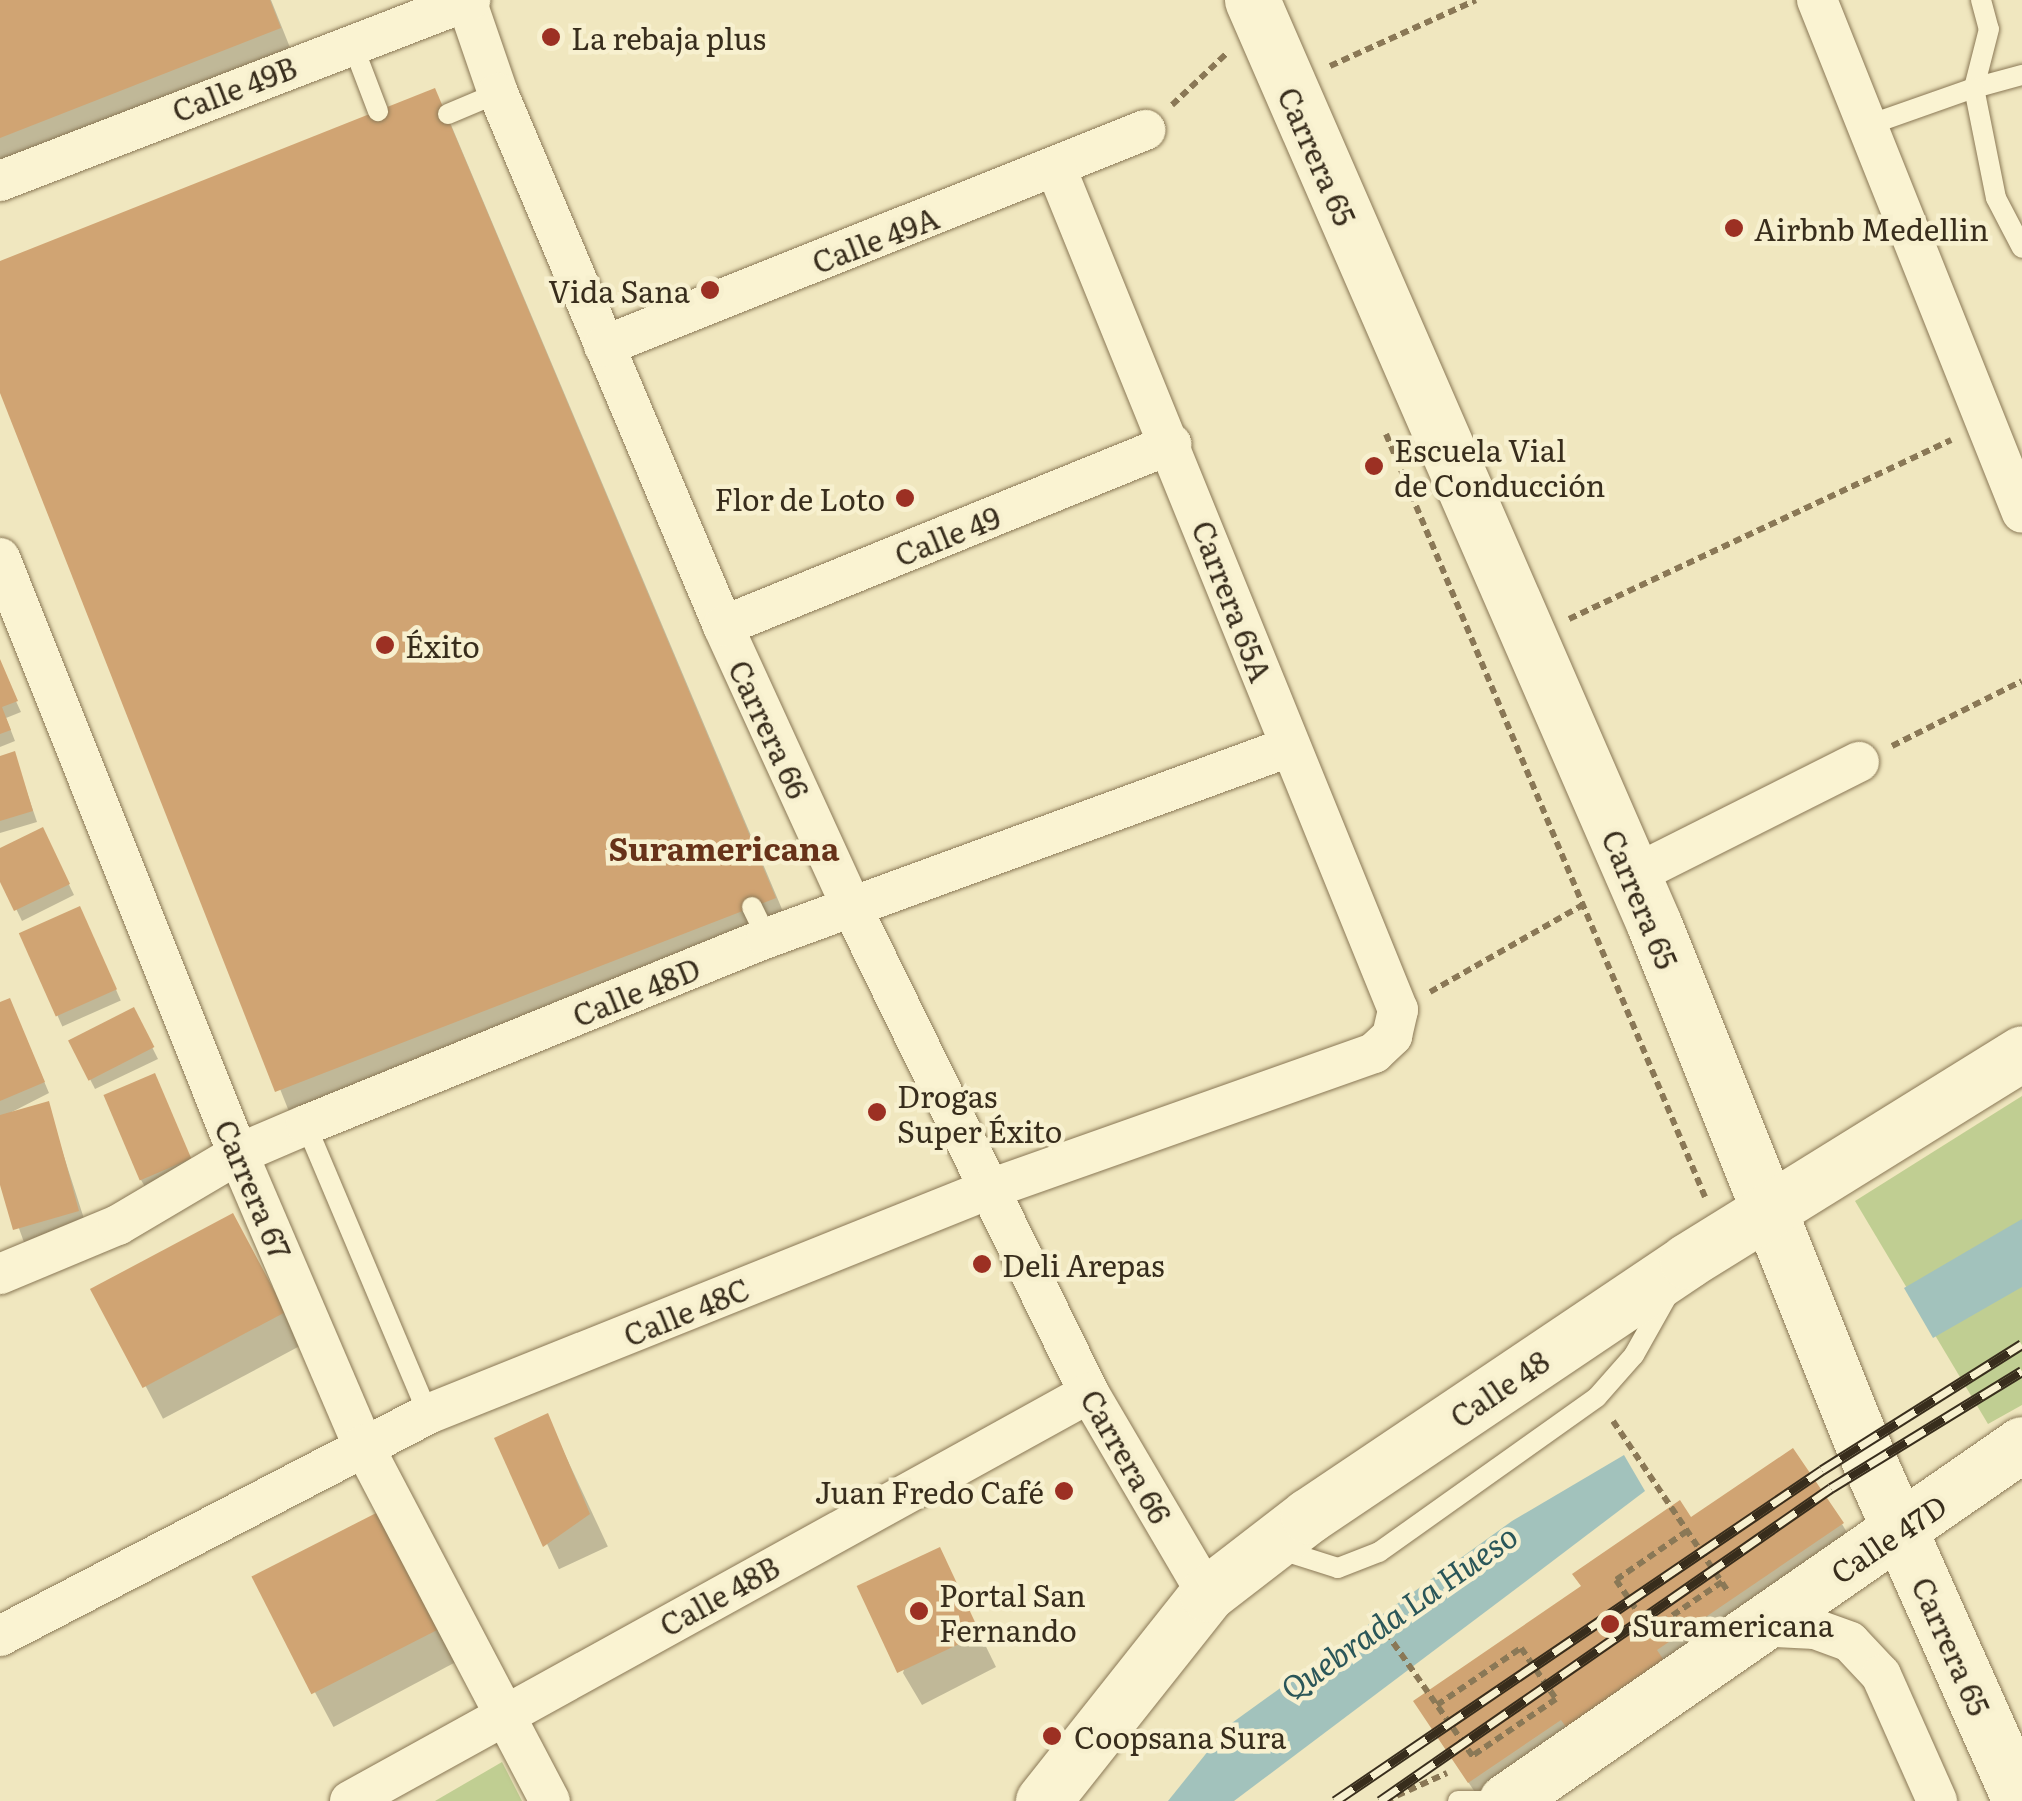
<!DOCTYPE html>
<html>
<head>
<meta charset="utf-8">
<style>
	body { margin:0 }
	#map { position:relative; width:2022px; height:1801px; overflow:hidden; background:#f0e7bf; font-family:Literata,serif }
	div>[style] { position:absolute }
	.green>* { inset:0; background:#c0ce92 }
	.water>* { inset:0; background:#a2c2bc }
	.shadow>* { inset:0; background:#0003; transform-origin:0 0 }
	.building>* { inset:0; background:#d0a473; transform-origin:0 0 }
	.path>* { height:6px; margin-top:-3px; transform-origin:0; background:repeating-linear-gradient(90deg,#8a7856 0 8px,transparent 0 13px) }
	.roads { filter:drop-shadow(0 0 2px #8a7856) drop-shadow(0 0 2px #8a7856) }
	.lane>* { height:20px; margin:-10px; padding:0 10px; transform-origin:10px; border-radius:10px; background:#faf3d2 }
	.street>* { height:40px; margin:-20px; padding:0 20px; transform-origin:20px; border-radius:20px; background:#faf3d2 }
	.secondary>* { height:55px; margin:-27.5px; padding:0 27.5px; transform-origin:27.5px; border-radius:27.5px; background:#faf3d2 }
	.rail>* { height:11px; margin-top:-5.5px; transform-origin:0; background:repeating-linear-gradient(90deg,#f7f0cf 0 22px,#382d1c 0 44px); box-sizing:border-box; border-block:2px solid #382d1c }
	.dots>* { width:28px; height:28px; translate:-50% -50%; box-sizing:border-box; border:5px solid #f7f0cf; border-radius:50% }
	span { translate:-50% -50%; white-space:nowrap; text-align:center; line-height:1.15; -webkit-text-stroke:9px #f7f0cf; paint-order:stroke }
	.poi-label { font-size:30px; color:#382d1c }
	.left { translate:0 -50%; text-align:left }
	.right { translate:-100% -50%; text-align:right }
	.street-label { font-size:30px; color:#382d1c }
	.neighbourhood-label { font-size:32px; color:#673219; font-weight:700 }
	.water-label { font-size:32px; color:#2a5659; font-style:italic }
</style>
</head>
<body>
<div id="map">
	<div class="green">
		<div style="clip-path:polygon(2022px 1096px,2022px 1405px,1988px 1424px,1855px 1201px)"></div>
		<div style="clip-path:polygon(502px 1762px,522px 1801px,435px 1801px)"></div>
	</div>
	<div class="water">
		<div style="clip-path:polygon(2022px 1219px,2022px 1287px,1933px 1338px,1904px 1288px)"></div>
		<div style="clip-path:polygon(1624px 1455px,1645px 1491px,1521px 1585px,1234px 1801px,1168px 1801px,1229px 1725px,1512px 1521px)"></div>
	</div>
	<div class="shadow">
		<div style="clip-path:polygon(0 0,271px 0,291px 50px,0 166px)"></div>
		<div style="clip-path:polygon(446px 113px,787px 921px,290px 1114px,0 386px,0 264px)"></div>
		<div style="clip-path:polygon(0 667px,21px 712px,6px 718px,15px 741px,0 747px)"></div>
		<div style="clip-path:polygon(14px 754px,37px 822px,0 833px,0 759px)"></div>
		<div style="clip-path:polygon(48px 841px,74px 895px,22px 921px,0 876px,0 851px)"></div>
		<div style="left:85px;top:920px;width:88px;height:64px;rotate:66deg"></div>
		<div style="clip-path:polygon(0 1005px,15px 1012px,49px 1093px,4px 1116px,47px 1104px,87px 1228px,25px 1245px,0 1176px)"></div>
		<div style="clip-path:polygon(139px 1021px,158px 1059px,95px 1089px,70px 1040px)"></div>
		<div style="clip-path:polygon(154px 1076px,195px 1170px,147px 1190px,141px 1180px)"></div>
		<div style="left:250px;top:1248px;width:110px;height:157px;rotate:62deg"></div>
		<div style="left:547px;top:1416px;width:144px;height:54px;rotate:65deg"></div>
		<div style="left:384px;top:1511px;width:167px;height:146px;rotate:62deg"></div>
		<div style="clip-path:polygon(1842px 1524px,1855px 1546px,1481px 1801px,1429px 1724px)"></div>
		<div style="clip-path:polygon(939px 1551px,996px 1667px,922px 1705px,903px 1673px)"></div>
	</div>
	<div class="building">
		<div style="clip-path:polygon(0 0,270px 0,281px 28px,0 138px)"></div>
		<div style="clip-path:polygon(435px 88px,776px 898px,275px 1092px,0 393px,0 261px)"></div>
		<div style="clip-path:polygon(0 659px,18px 701px,2px 707px,11px 730px,0 734px)"></div>
		<div style="clip-path:polygon(15px 751px,33px 811px,0 821px,0 756px)"></div>
		<div style="clip-path:polygon(43px 827px,70px 884px,14px 911px,0 882px,0 848px)"></div>
		<div style="left:80px;top:906px;width:91px;height:67px;rotate:66deg"></div>
		<div style="clip-path:polygon(10px 998px,45px 1082px,0 1101px,0 1002px)"></div>
		<div style="left:134px;top:1007px;width:45px;height:74px;rotate:63deg"></div>
		<div style="left:155px;top:1073px;width:93px;height:56px;rotate:67deg"></div>
		<div style="clip-path:polygon(49px 1101px,79px 1211px,13px 1230px,0 1185px,0 1115px)"></div>
		<div style="left:233px;top:1213px;width:112px;height:162px;rotate:62deg"></div>
		<div style="clip-path:polygon(548px 1413px,590px 1514px,543px 1547px,494px 1438px)"></div>
		<div style="clip-path:polygon(1793px 1448px,1844px 1523px,1657px 1650px,1669px 1668px,1572px 1735px,1561px 1720px,1468px 1783px,1413px 1701px,1581px 1586px,1572px 1574px,1680px 1500px,1691px 1517px)"></div>
		<div style="left:386px;top:1508px;width:132px;height:151px;rotate:63deg"></div>
		<div style="left:940px;top:1547px;width:96px;height:92px;rotate:65deg"></div>
	</div>
	<div class="path">
		<div style="left:1330px;top:66px;width:160px;rotate:-24.3deg"></div>
		<div style="left:1172px;top:105px;width:77px;rotate:-43.4deg"></div>
		<div style="left:1386px;top:434px;width:827px;rotate:67.31deg"></div>
		<div style="left:1569px;top:619px;width:422px;rotate:-25.1deg"></div>
		<div style="left:1892px;top:746px;width:145px;rotate:-26.6deg"></div>
		<div style="left:1430px;top:992px;width:174px;rotate:-29.7deg"></div>
		<div style="left:1613px;top:1421px;width:207px;rotate:56deg"></div>
		<div style="left:1687px;top:1531px;width:86px;rotate:145.4deg"></div>
		<div style="left:1616px;top:1580px;width:53px;rotate:55.7deg"></div>
		<div style="left:1646px;top:1624px;width:8px;rotate:50deg"></div>
		<div style="left:1651px;top:1630px;width:86px;rotate:-34.1deg"></div>
		<div style="left:1371px;top:1611px;width:179px;rotate:55deg"></div>
		<div style="left:1437px;top:1705px;width:102px;rotate:-34.2deg"></div>
		<div style="left:1521px;top:1648px;width:62px;rotate:55.5deg"></div>
		<div style="left:1556px;top:1699px;width:102px;rotate:145.8deg"></div>
		<div style="left:1385px;top:1801px;width:68px;rotate:-24.3deg"></div>
	</div>
	<div class="roads">
		<div class="lane">
			<div style="left:1981px;top:0;width:30px;rotate:75deg"></div>
			<div style="left:1989px;top:29px;width:61px;rotate:104.3deg"></div>
			<div style="left:1974px;top:88px;width:50px;rotate:-15.2deg"></div>
			<div style="left:352px;top:43px;width:73px;rotate:69.1deg"></div>
			<div style="left:448px;top:114px;width:54px;rotate:-22.8deg"></div>
			<div style="left:1866px;top:126px;width:114px;rotate:-19.4deg"></div>
			<div style="left:1974px;top:88px;width:112px;rotate:78.7deg"></div>
			<div style="left:1996px;top:198px;width:56px;rotate:62.5deg"></div>
			<div style="left:752px;top:907px;width:34px;rotate:64deg"></div>
			<div style="left:306px;top:1125px;width:314px;rotate:67.1deg"></div>
			<div style="left:1275px;top:1548px;width:66px;rotate:17.6deg"></div>
			<div style="left:1338px;top:1568px;width:44px;rotate:-21.3deg"></div>
			<div style="left:1379px;top:1552px;width:267px;rotate:-35.4deg"></div>
			<div style="left:1597px;top:1397px;width:56px;rotate:-48.6deg"></div>
			<div style="left:1634px;top:1355px;width:71px;rotate:-60.6deg"></div>
			<div style="left:1458px;top:1801px;width:25px"></div>
		</div>
		<div class="street">
			<div style="left:466px;top:0;width:98px;rotate:71deg"></div>
			<div style="left:498px;top:93px;width:579px;rotate:67.11deg"></div>
			<div style="left:723px;top:626px;width:312px;rotate:65.4deg"></div>
			<div style="left:853px;top:910px;width:538px;rotate:63.96deg"></div>
			<div style="left:1089px;top:1393px;width:233px;rotate:59.6deg"></div>
			<div style="left:1817px;top:0;width:552px;rotate:68.22deg"></div>
			<div style="left:0;top:181px;width:504px;rotate:-21.06deg"></div>
			<div style="left:604px;top:346px;width:583px;rotate:-21.76deg"></div>
			<div style="left:0;top:558px;width:642px;rotate:68.23deg"></div>
			<div style="left:238px;top:1154px;width:317px;rotate:66.8deg"></div>
			<div style="left:363px;top:1445px;width:402px;rotate:62.3deg"></div>
			<div style="left:723px;top:626px;width:484px;rotate:-22.1deg"></div>
			<div style="left:1632px;top:876px;width:254px;rotate:-26.7deg"></div>
			<div style="left:0;top:1274px;width:128px;rotate:-22.6deg"></div>
			<div style="left:118px;top:1225px;width:139px;rotate:-30.6deg"></div>
			<div style="left:238px;top:1154px;width:74px;rotate:-23.1deg"></div>
			<div style="left:306px;top:1125px;width:497px;rotate:-22.1deg"></div>
			<div style="left:767px;top:938px;width:556px;rotate:-20.1deg"></div>
			<div style="left:1756px;top:1626px;width:59px;rotate:2.9deg"></div>
			<div style="left:1815px;top:1629px;width:37px;rotate:20deg"></div>
			<div style="left:1850px;top:1642px;width:45px;rotate:46.8deg"></div>
			<div style="left:1881px;top:1675px;width:138px;rotate:66deg"></div>
			<div style="left:0;top:1636px;width:482px;rotate:-27.4deg"></div>
			<div style="left:428px;top:1414px;width:602px;rotate:-21.84deg"></div>
			<div style="left:987px;top:1190px;width:411px;rotate:-19.5deg"></div>
			<div style="left:1374px;top:1053px;width:25px;rotate:-43deg"></div>
			<div style="left:1392px;top:1036px;width:27px;rotate:-77deg"></div>
			<div style="left:1398px;top:1010px;width:909px;rotate:-112.11deg"></div>
			<div style="left:350px;top:1801px;width:844px;rotate:-28.9deg"></div>
		</div>
		<div class="secondary">
			<div style="left:1252px;top:0;width:1008px;rotate:66.49deg"></div>
			<div style="left:1654px;top:924px;width:586px;rotate:68.16deg"></div>
			<div style="left:1872px;top:1468px;width:364px;rotate:66deg"></div>
			<div style="left:1043px;top:1801px;width:264px;rotate:-51.6deg"></div>
			<div style="left:1207px;top:1594px;width:128px;rotate:-37.7deg"></div>
			<div style="left:1308px;top:1516px;width:457px;rotate:-33.9deg"></div>
			<div style="left:1687px;top:1261px;width:394px;rotate:-31.8deg"></div>
			<div style="left:1506px;top:1801px;width:627px;rotate:-34.68deg"></div>
		</div>
	</div>
	<div class="rail">
		<div style="left:1335px;top:1801px;width:589px;rotate:-34.2deg"></div>
		<div style="left:1822px;top:1470px;width:236px;rotate:-32.2deg"></div>
		<div style="left:1380px;top:1801px;width:549px;rotate:-34.76deg"></div>
		<div style="left:1831px;top:1488px;width:224px;rotate:-31.5deg"></div>
	</div>
	<div class="dots">
		<div style="left:551px;top:37px;background:#9c3023"></div>
		<div style="left:1734px;top:228px;background:#9c3023"></div>
		<div style="left:710px;top:290px;background:#9c3023"></div>
		<div style="left:1374px;top:466px;background:#9c3023"></div>
		<div style="left:905px;top:498px;background:#9c3023"></div>
		<div style="left:385px;top:645px;background:#9c3023"></div>
		<div style="left:877px;top:1112px;background:#9c3023"></div>
		<div style="left:982px;top:1264px;background:#9c3023"></div>
		<div style="left:1064px;top:1491px;background:#9c3023"></div>
		<div style="left:919px;top:1611px;background:#9c3023"></div>
		<div style="left:1610px;top:1624px;background:#9c3023"></div>
		<div style="left:1052px;top:1736px;background:#9c3023"></div>
	</div>
	<div class="poi-label">
		<span class="left" style="left:571px;top:37px">La rebaja plus</span>
		<span class="left" style="left:1754px;top:228px">Airbnb Medellin</span>
		<span class="right" style="left:690px;top:290px">Vida Sana</span>
		<span class="left" style="left:1394px;top:466px">Escuela Vial<br>de Conducción</span>
		<span class="right" style="left:885px;top:498px">Flor de Loto</span>
		<span class="left" style="left:405px;top:645px">Éxito</span>
		<span class="left" style="left:897px;top:1112px">Drogas<br>Super Éxito</span>
		<span class="left" style="left:1002px;top:1264px">Deli Arepas</span>
		<span class="right" style="left:1044px;top:1491px">Juan Fredo Café</span>
		<span class="left" style="left:939px;top:1611px">Portal San<br>Fernando</span>
		<span class="left" style="left:1632px;top:1624px">Suramericana</span>
		<span class="left" style="left:1074px;top:1736px">Coopsana Sura</span>
	</div>
	<div class="street-label">
		<span style="left:234px;top:88px;rotate:-21deg">Calle 49B</span>
		<span style="left:1318px;top:156px;rotate:66deg">Carrera 65</span>
		<span style="left:875px;top:239px;rotate:-21deg">Calle 49A</span>
		<span style="left:947px;top:535px;rotate:-22deg">Calle 49</span>
		<span style="left:1233px;top:601px;rotate:69deg">Carrera 65A</span>
		<span style="left:770px;top:729px;rotate:65deg">Carrera 66</span>
		<span style="left:1641px;top:899px;rotate:67deg">Carrera 65</span>
		<span style="left:636px;top:991px;rotate:-22deg">Calle 48D</span>
		<span style="left:254px;top:1189px;rotate:67deg">Carrera 67</span>
		<span style="left:686px;top:1311px;rotate:-22deg">Calle 48C</span>
		<span style="left:1499px;top:1388px;rotate:-34deg">Calle 48</span>
		<span style="left:1127px;top:1456px;rotate:60deg">Carrera 66</span>
		<span style="left:1888px;top:1538px;rotate:-34deg">Calle 47D</span>
		<span style="left:719px;top:1595px;rotate:-29deg">Calle 48B</span>
		<span style="left:1952px;top:1646px;rotate:66deg">Carrera 65</span>
	</div>
	<div class="neighbourhood-label">
		<span style="left:724px;top:847px">Suramericana</span>
	</div>
	<div class="water-label">
		<span style="left:1398px;top:1611px;rotate:-35deg">Quebrada La Hueso</span>
	</div>
</div>
</body>
</html>
